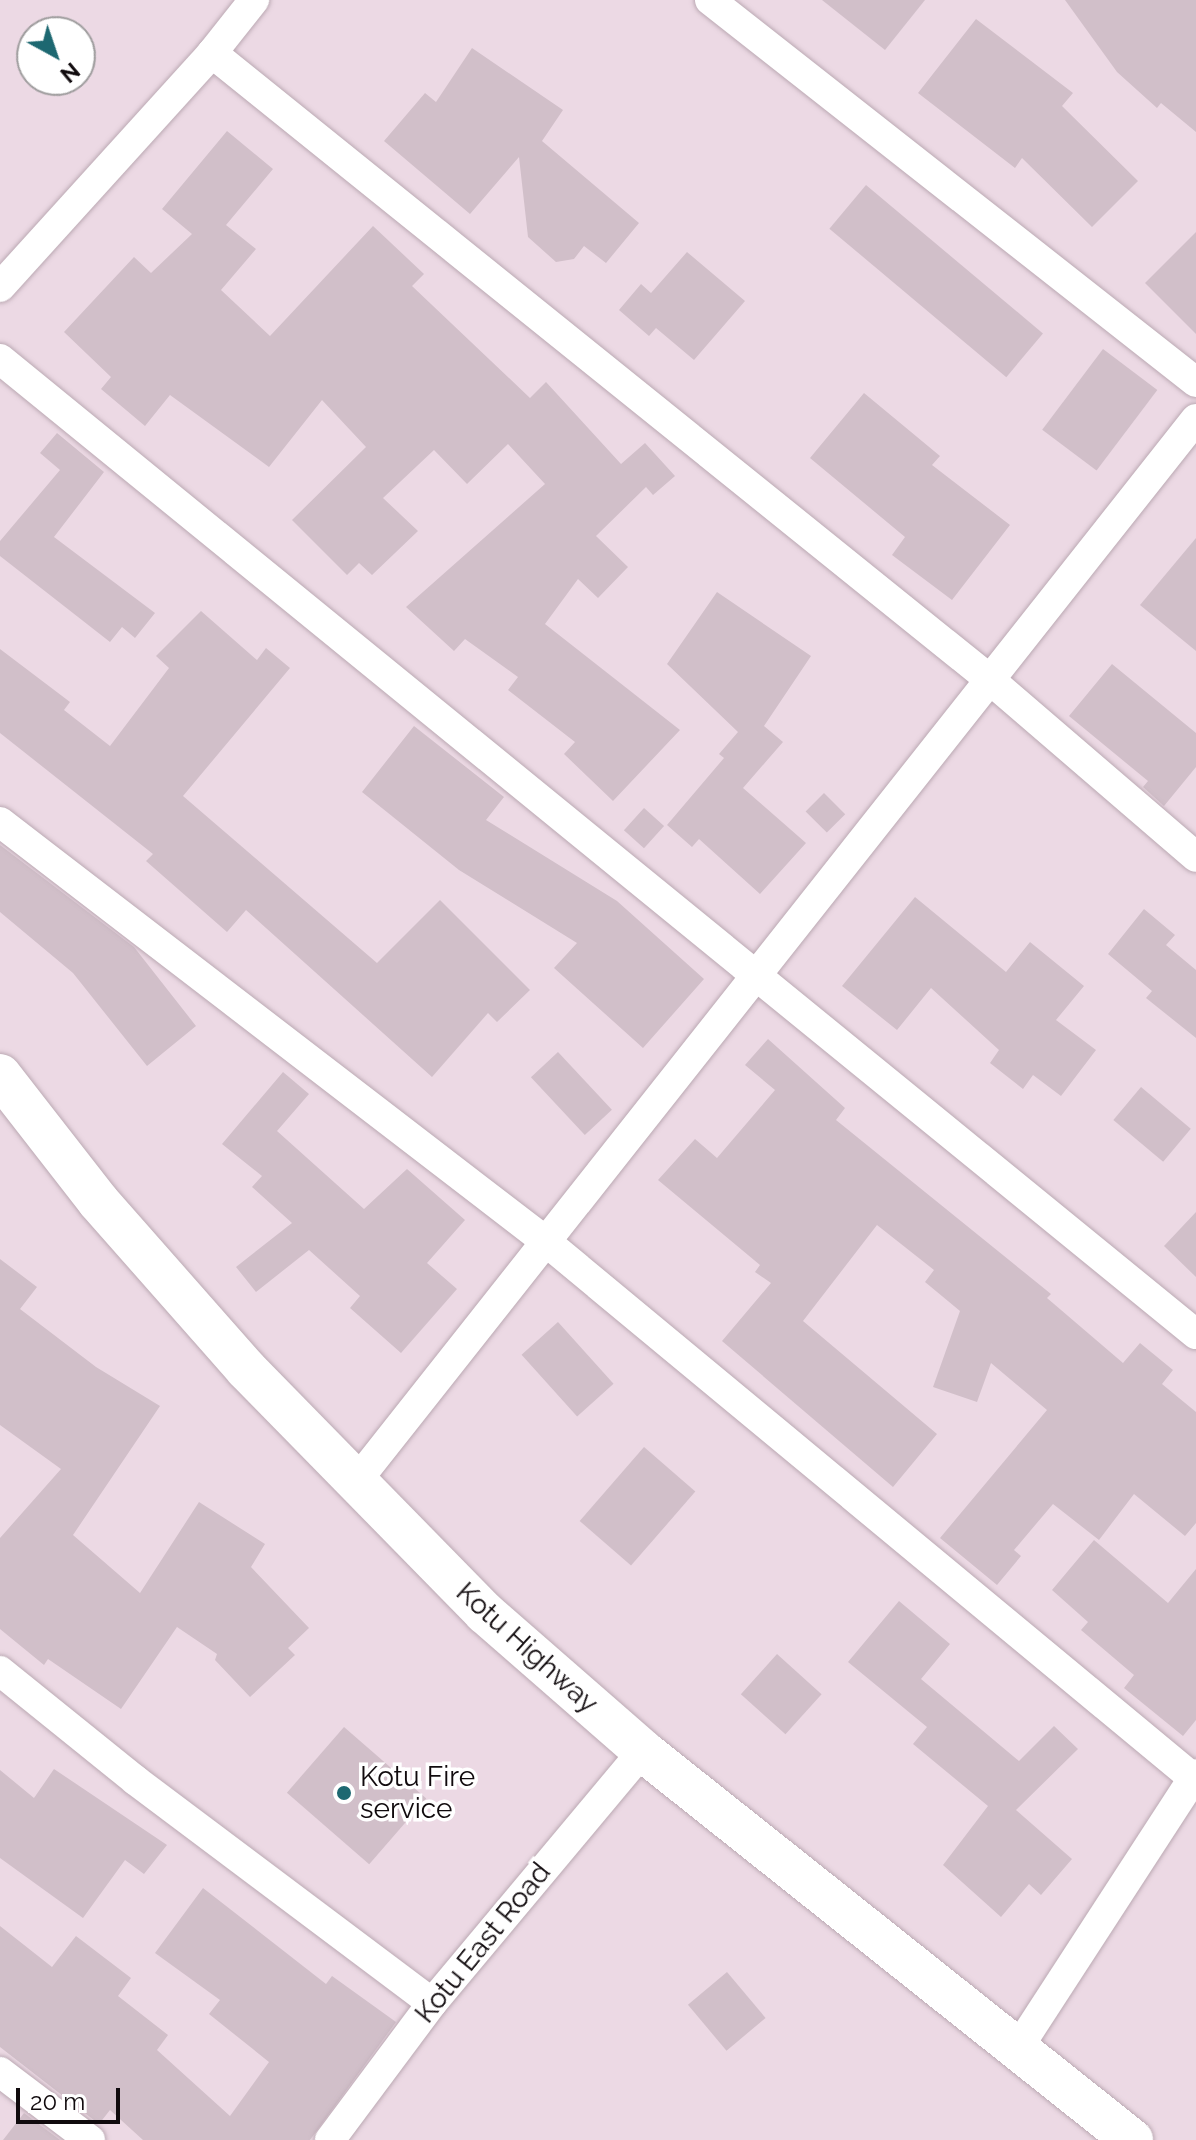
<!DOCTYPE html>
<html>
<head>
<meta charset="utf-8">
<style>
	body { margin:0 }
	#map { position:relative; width:1196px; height:2140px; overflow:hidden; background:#ecd9e4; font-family:Raleway,sans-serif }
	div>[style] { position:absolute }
	.building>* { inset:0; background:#d1bfc9; transform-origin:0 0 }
	.roads { filter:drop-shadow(0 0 2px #bba9b3) drop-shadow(0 0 2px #bba9b3) }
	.street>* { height:30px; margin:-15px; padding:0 15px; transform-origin:15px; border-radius:15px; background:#fff }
	.secondary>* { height:42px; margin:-21px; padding:0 21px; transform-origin:21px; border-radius:21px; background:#fff }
	.dots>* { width:22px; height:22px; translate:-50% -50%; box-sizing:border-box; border:4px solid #fff; border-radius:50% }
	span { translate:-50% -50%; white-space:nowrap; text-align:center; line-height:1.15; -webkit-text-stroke:7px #fff; paint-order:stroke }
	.street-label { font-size:28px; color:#100a0d }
	.poi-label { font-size:28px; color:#100a0d }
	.left { translate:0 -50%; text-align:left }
	.north { position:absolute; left:16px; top:16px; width:80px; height:80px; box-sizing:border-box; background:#fff; border:2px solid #9f9d9e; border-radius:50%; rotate:140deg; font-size:22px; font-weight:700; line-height:32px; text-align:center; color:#100a0d }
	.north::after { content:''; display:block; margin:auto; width:28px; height:36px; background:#1d6871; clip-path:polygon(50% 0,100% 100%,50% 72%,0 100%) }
	.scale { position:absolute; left:16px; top:2088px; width:104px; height:36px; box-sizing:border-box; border:4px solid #100a0d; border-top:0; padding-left:10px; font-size:24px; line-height:28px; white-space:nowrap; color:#100a0d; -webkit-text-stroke:6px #fff; paint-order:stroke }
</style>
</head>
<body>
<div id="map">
	<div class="building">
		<div style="clip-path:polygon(822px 0,925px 0,885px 50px)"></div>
		<div style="clip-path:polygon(1065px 0,1196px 0,1196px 132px,1161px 103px,1157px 108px,1117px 72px)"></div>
		<div style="clip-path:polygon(976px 19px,1073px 93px,1062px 106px,1138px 181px,1092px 227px,1022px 158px,1015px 168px,918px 93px)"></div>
		<div style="clip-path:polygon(472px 48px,563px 110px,542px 141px,639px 223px,606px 263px,584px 246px,574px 259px,556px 262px,528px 237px,519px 157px,470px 214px,384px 141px,425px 93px,436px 102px)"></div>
		<div style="clip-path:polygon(227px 131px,273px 169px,226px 225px,256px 249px,221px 290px,270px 336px,373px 226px,424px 274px,412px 286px,530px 398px,546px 382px,621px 464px,645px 443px,675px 476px,653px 495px,646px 487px,596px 536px,628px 567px,598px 598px,578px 579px,545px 624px,680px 730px,613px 801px,564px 754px,575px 742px,508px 690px,518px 677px,465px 639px,454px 651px,406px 607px,545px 484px,508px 444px,467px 484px,434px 450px,383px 498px,418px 531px,372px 575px,359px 563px,347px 575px,292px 520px,366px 447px,322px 400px,269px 467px,170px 395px,145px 426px,101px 389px,111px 377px,64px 332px,134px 257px,151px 273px,192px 234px,162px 209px)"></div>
		<div style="left:866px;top:185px;width:231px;height:57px;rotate:40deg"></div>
		<div style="clip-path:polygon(1196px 232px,1196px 334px,1145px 283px)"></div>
		<div style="clip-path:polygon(687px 252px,745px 301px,694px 360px,656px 328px,649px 336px,619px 310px,641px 284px,651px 293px)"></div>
		<div style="left:1103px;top:349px;width:68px;height:101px;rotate:37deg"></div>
		<div style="clip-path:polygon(864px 393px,940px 456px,932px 465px,1010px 525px,952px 600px,892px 555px,905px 537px,810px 458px)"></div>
		<div style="clip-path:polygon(57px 433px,104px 472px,54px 537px,155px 613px,135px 638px,122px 627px,110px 642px,0 556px,0 541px,60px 470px,40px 453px)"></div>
		<div style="clip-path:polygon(1196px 538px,1196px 651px,1140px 605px)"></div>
		<div style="clip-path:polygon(717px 592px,811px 656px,764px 726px,783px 742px,743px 788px,806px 843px,760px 894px,699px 839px,692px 847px,667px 825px,724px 758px,719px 754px,738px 732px,667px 664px)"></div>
		<div style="clip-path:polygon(201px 611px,257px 660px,266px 648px,290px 668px,183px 796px,377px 963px,440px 900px,530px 990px,497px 1022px,488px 1013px,432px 1077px,246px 910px,227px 932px,146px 861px,153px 854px,0 733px,0 649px,70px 702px,64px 710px,110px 746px,169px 668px,156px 656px)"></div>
		<div style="clip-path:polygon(1112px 664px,1196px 733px,1196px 767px,1164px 806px,1143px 787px,1148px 781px,1069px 716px)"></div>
		<div style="clip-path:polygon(414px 726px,504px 797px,486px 820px,617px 901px,704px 979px,643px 1048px,554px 968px,577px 943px,459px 870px,362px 792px)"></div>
		<div style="left:824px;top:793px;width:30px;height:26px;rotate:45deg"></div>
		<div style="left:644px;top:808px;width:27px;height:30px;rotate:42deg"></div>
		<div style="clip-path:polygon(0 845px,134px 947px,196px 1026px,147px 1066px,73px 973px,0 912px)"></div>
		<div style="clip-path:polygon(915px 897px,1006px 972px,1030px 942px,1084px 986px,1056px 1020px,1096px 1050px,1061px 1096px,1033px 1075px,1023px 1089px,990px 1063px,999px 1050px,931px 988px,897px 1030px,842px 986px)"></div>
		<div style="clip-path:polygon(1144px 909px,1175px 935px,1166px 945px,1196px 970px,1196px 1038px,1146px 998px,1152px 991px,1108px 954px)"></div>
		<div style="clip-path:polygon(768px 1039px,845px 1108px,836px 1120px,1051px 1294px,1047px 1298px,1123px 1363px,1140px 1343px,1173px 1370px,1162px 1384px,1196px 1412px,1196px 1523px,1185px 1536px,1134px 1494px,1099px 1540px,1053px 1504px,1014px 1550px,1021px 1556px,997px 1585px,940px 1538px,1047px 1410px,991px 1363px,977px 1402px,933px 1387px,960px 1311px,925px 1282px,934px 1270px,877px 1225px,803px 1321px,937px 1434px,893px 1487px,722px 1341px,771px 1283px,755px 1272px,760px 1265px,658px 1180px,695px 1139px,717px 1158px,775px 1090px,745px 1065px)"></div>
		<div style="left:558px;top:1052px;width:79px;height:37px;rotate:47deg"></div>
		<div style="clip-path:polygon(283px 1072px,309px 1094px,277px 1131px,364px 1209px,407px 1169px,465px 1220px,427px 1263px,457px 1289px,401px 1353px,350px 1308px,360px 1296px,309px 1250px,256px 1292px,236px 1267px,292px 1223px,252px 1187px,262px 1176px,222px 1144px)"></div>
		<div style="left:1141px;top:1087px;width:65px;height:43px;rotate:40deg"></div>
		<div style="clip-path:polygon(1196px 1212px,1196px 1277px,1164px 1246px)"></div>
		<div style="clip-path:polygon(0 1259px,37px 1287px,20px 1309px,96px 1367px,160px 1406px,73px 1535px,140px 1593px,199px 1502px,265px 1544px,251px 1567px,309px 1628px,288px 1648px,295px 1655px,250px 1697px,215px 1660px,217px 1654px,177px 1627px,121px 1709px,48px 1659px,44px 1665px,0 1629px,0 1538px,61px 1469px,0 1425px)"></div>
		<div style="left:558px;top:1322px;width:83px;height:49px;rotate:48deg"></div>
		<div style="left:644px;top:1447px;width:68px;height:98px;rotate:41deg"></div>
		<div style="clip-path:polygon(1094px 1540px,1168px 1603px,1196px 1569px,1196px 1720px,1183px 1736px,1124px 1688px,1134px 1675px,1081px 1630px,1088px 1622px,1052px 1590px)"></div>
		<div style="clip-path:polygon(899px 1601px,950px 1644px,921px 1679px,1019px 1761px,1054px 1726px,1078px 1749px,1016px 1810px,1072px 1859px,1041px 1895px,1029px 1884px,1001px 1917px,943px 1865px,988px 1806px,913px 1744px,927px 1727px,848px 1662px)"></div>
		<div style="left:777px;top:1654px;width:60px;height:54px;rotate:42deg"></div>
		<div style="left:344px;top:1727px;width:109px;height:87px;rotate:41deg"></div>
		<div style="clip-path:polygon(54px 1769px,167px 1845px,144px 1874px,125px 1860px,83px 1918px,0 1858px,0 1770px,34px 1798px)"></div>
		<div style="clip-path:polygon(203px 1888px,326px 1984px,332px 1976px,396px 2022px,310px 2140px,143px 2140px,110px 2110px,99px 2124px,0 2047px,0 1926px,52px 1967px,76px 1936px,131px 1978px,118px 1996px,168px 2035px,157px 2050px,230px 2116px,269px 2062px,209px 2014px,220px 2000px,155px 1953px)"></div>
		<div style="left:727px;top:1972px;width:60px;height:51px;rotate:50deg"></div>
		<div style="clip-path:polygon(24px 2113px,60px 2140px,3px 2140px)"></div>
	</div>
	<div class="roads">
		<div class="street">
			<div style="left:710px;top:0;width:618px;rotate:38.17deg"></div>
			<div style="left:212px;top:53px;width:996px;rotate:38.85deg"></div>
			<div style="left:988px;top:678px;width:274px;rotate:40.7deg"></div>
			<div style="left:0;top:287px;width:316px;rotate:-47.8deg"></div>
			<div style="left:212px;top:53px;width:68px;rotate:-51.6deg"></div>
			<div style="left:0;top:359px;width:1543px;rotate:39.19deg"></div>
			<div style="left:0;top:822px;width:686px;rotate:37.54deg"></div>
			<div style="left:544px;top:1240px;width:843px;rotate:39.66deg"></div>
			<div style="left:355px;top:1483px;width:1356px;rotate:-51.68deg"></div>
			<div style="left:0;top:1671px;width:174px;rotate:38.9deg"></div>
			<div style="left:135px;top:1780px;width:371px;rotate:36.9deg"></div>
			<div style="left:1016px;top:2051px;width:330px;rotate:-57deg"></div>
			<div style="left:0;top:2072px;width:113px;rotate:37.1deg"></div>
			<div style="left:330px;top:2140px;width:171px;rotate:-53.3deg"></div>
			<div style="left:432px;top:2003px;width:329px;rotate:-50.1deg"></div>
		</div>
		<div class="secondary">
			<div style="left:0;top:1075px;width:160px;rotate:52.1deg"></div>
			<div style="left:98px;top:1201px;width:225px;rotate:48.6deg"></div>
			<div style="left:247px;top:1370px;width:340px;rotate:45.6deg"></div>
			<div style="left:485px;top:1613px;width:210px;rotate:41.1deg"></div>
			<div style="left:643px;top:1751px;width:625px;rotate:38.5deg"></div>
		</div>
	</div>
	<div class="dots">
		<div style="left:344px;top:1793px;background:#1d6871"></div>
	</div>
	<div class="street-label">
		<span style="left:527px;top:1648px;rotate:42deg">Kotu Highway</span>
		<span style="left:483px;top:1943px;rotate:-51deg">Kotu East Road</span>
	</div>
	<div class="poi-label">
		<span class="left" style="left:360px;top:1793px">Kotu Fire<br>service</span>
	</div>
	<div class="north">N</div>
	<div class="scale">20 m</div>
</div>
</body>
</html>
